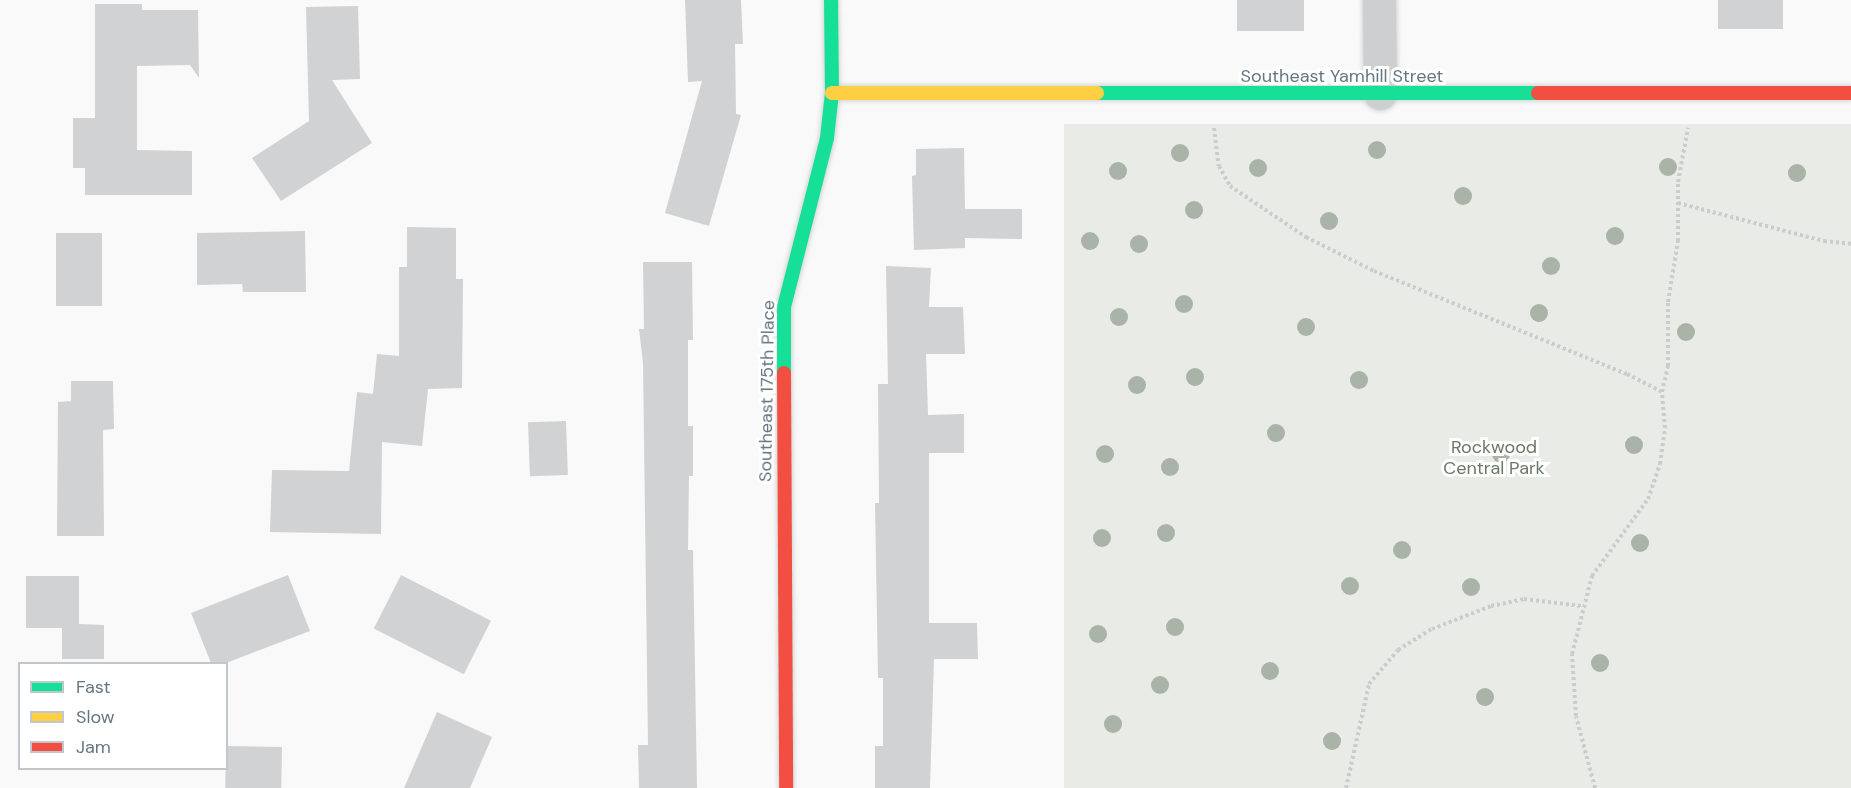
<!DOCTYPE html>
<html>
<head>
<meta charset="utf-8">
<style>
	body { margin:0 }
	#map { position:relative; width:1851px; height:788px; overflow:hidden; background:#f9f9f9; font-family:"DM Sans",sans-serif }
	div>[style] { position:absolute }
	.green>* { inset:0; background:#e8ebe6; transform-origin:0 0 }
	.building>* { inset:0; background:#d0d2d3; transform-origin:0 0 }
	.path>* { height:4px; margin-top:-2px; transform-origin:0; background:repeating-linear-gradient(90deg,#cbcccd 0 3px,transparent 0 6px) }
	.roads { filter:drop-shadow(0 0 2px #d5d6d7) drop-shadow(0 0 2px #d5d6d7) }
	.street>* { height:33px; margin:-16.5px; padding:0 16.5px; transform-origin:16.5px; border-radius:16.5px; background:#cecfd0 }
	.fast>* { height:14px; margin:-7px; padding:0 7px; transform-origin:7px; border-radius:7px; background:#16e098 }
	.slow>* { height:14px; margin:-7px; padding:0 7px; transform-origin:7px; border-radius:7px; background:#ffcf43 }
	.jam>* { height:14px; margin:-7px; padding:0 7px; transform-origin:7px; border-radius:7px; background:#f24e42 }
	.trees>* { width:18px; height:18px; margin:-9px; border-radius:50%; background:#a9b3a7 }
	span { translate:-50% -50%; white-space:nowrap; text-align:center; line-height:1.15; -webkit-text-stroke:6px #fff; paint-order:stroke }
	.street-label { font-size:18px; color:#657683 }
	.park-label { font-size:18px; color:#687a64 }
	.legend { position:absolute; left:18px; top:662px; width:210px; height:108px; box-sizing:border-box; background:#fff; border:2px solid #c1c8cd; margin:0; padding:8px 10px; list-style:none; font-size:18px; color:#657683 }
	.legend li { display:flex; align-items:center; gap:12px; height:30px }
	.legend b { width:30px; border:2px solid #c1c8cd }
</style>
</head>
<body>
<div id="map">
	<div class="green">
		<div style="left:1851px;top:124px;width:664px;height:787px;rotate:90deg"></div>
	</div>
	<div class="building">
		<div style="clip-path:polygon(685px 0,741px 0,743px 44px,735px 44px,736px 114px,741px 115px,709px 226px,665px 213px,702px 81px,688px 82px)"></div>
		<div style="left:1237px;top:0;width:67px;height:31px"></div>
		<div style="left:1718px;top:0;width:65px;height:29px"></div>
		<div style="clip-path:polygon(95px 4px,142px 4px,142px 10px,198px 10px,199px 78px,190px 65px,137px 66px,137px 150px,192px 151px,192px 195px,85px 195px,85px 168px,73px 168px,73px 118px,95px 118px)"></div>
		<div style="clip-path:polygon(358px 6px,360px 79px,332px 80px,372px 143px,281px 201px,252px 158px,309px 121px,306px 7px)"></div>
		<div style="clip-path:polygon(964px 148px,965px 209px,1022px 209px,1022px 239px,965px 238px,965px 248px,914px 250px,912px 176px,916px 175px,916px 149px)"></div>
		<div style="clip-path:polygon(407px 227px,456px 228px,456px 279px,463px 279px,462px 388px,428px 389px,422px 446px,382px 442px,381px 534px,270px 532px,272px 470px,349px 471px,357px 392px,373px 394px,377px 354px,399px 356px,399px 267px,407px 267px)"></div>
		<div style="clip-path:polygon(305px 231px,306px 292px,243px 292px,242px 284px,197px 285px,197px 233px)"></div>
		<div style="left:56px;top:233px;width:46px;height:73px"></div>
		<div style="clip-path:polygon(643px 262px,692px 262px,693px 340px,688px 340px,688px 426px,693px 426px,693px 476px,689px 476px,688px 550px,693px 550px,697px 788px,639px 788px,638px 745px,648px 745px,643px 363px,639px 329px,644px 329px)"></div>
		<div style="clip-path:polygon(886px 266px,931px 268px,929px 307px,963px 307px,965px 354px,926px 354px,928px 415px,964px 414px,964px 453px,929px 453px,929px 623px,977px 623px,978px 659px,934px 659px,930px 788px,875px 788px,875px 746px,883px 746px,883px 678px,878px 678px,875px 503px,879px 503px,878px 384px,888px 384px)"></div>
		<div style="clip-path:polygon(71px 381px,113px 381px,114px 429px,103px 430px,104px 536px,57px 536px,58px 402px,71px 401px)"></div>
		<div style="left:566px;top:421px;width:54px;height:38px;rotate:88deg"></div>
		<div style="clip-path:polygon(288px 575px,310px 631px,226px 663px,211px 663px,191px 613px)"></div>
		<div style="left:401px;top:575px;width:101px;height:60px;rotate:27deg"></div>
		<div style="clip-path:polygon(26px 576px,79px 576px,79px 624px,104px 625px,104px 659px,62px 659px,62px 628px,26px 628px)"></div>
		<div style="clip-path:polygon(437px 712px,492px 737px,470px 788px,404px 788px)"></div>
		<div style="left:226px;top:746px;width:56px;height:42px;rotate:1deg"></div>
	</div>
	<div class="path">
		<div style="left:1214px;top:128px;width:38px;rotate:83deg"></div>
		<div style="left:1219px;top:166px;width:23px;rotate:61deg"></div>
		<div style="left:1230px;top:186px;width:92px;rotate:33.9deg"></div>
		<div style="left:1306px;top:237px;width:76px;rotate:26.6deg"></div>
		<div style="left:1374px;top:271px;width:273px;rotate:22.2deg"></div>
		<div style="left:1627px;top:374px;width:39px;rotate:27deg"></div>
		<div style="left:1678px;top:203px;width:151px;rotate:14.6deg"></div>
		<div style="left:1824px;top:241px;width:27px;rotate:6deg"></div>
		<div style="left:1346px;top:788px;width:107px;rotate:-77.5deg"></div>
		<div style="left:1369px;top:684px;width:45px;rotate:-49.5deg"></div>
		<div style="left:1398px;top:650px;width:40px;rotate:-32deg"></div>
		<div style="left:1432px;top:629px;width:63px;rotate:-21.3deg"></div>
		<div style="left:1491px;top:606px;width:34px;rotate:-12deg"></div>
		<div style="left:1524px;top:599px;width:58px;rotate:6.9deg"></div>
		<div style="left:1595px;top:788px;width:74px;rotate:-104.8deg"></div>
		<div style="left:1576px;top:716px;width:62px;rotate:-93.7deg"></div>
		<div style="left:1572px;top:654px;width:81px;rotate:-75.6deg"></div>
		<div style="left:1592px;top:576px;width:95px;rotate:-54deg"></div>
		<div style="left:1648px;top:499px;width:37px;rotate:-71deg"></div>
		<div style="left:1660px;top:464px;width:36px;rotate:-82deg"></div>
		<div style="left:1665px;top:428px;width:36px;rotate:-95deg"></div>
		<div style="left:1662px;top:392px;width:27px;rotate:-77deg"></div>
		<div style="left:1668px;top:366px;width:64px;rotate:-90deg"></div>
		<div style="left:1668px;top:302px;width:62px;rotate:-80.7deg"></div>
		<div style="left:1678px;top:241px;width:59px;rotate:-90deg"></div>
		<div style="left:1678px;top:182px;width:55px;rotate:-79.5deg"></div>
	</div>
	<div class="roads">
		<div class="street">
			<div style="left:1379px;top:0;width:93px;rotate:89.4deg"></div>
		</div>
		<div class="fast">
			<div style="left:1097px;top:93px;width:441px"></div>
			<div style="left:784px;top:373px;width:66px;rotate:-90deg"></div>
			<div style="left:784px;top:307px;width:174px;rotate:-75.7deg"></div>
			<div style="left:827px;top:138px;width:45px;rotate:-83.7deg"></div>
			<div style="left:832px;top:93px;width:93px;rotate:-90.6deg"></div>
		</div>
		<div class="slow">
			<div style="left:832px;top:93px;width:265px"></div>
		</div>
		<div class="jam">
			<div style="left:1538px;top:93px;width:313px"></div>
			<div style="left:784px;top:373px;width:415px;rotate:89.7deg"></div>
		</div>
	</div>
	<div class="trees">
		<div style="left:1377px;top:150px"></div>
		<div style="left:1180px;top:153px"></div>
		<div style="left:1668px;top:167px"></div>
		<div style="left:1258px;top:168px"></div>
		<div style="left:1118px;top:171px"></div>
		<div style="left:1797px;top:173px"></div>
		<div style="left:1463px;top:196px"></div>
		<div style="left:1194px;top:210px"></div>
		<div style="left:1329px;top:221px"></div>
		<div style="left:1615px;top:236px"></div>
		<div style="left:1090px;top:241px"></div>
		<div style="left:1139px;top:244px"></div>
		<div style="left:1551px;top:266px"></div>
		<div style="left:1184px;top:304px"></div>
		<div style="left:1539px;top:313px"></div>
		<div style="left:1119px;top:317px"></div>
		<div style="left:1306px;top:327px"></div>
		<div style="left:1686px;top:332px"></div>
		<div style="left:1195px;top:377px"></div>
		<div style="left:1359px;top:380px"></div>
		<div style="left:1137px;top:385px"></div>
		<div style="left:1276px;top:433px"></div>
		<div style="left:1634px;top:445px"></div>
		<div style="left:1105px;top:454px"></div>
		<div style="left:1501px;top:454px"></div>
		<div style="left:1170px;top:467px"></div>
		<div style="left:1166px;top:533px"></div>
		<div style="left:1102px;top:538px"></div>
		<div style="left:1640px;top:543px"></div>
		<div style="left:1402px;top:550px"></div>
		<div style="left:1350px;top:586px"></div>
		<div style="left:1471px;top:587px"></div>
		<div style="left:1175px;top:627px"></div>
		<div style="left:1098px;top:634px"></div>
		<div style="left:1600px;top:663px"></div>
		<div style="left:1270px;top:671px"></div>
		<div style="left:1160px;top:685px"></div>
		<div style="left:1485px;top:697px"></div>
		<div style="left:1113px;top:724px"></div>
		<div style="left:1332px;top:741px"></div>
	</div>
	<div class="street-label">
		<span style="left:1342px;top:76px">Southeast Yamhill Street</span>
		<span style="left:767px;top:391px;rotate:-89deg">Southeast 175th Place</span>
	</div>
	<div class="park-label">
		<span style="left:1494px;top:458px">Rockwood<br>Central Park</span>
	</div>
	<ul class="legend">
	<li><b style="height:8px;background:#16e098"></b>Fast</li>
	<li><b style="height:8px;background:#ffcf43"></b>Slow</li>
	<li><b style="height:8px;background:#f24e42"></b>Jam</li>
	</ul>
</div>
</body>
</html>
